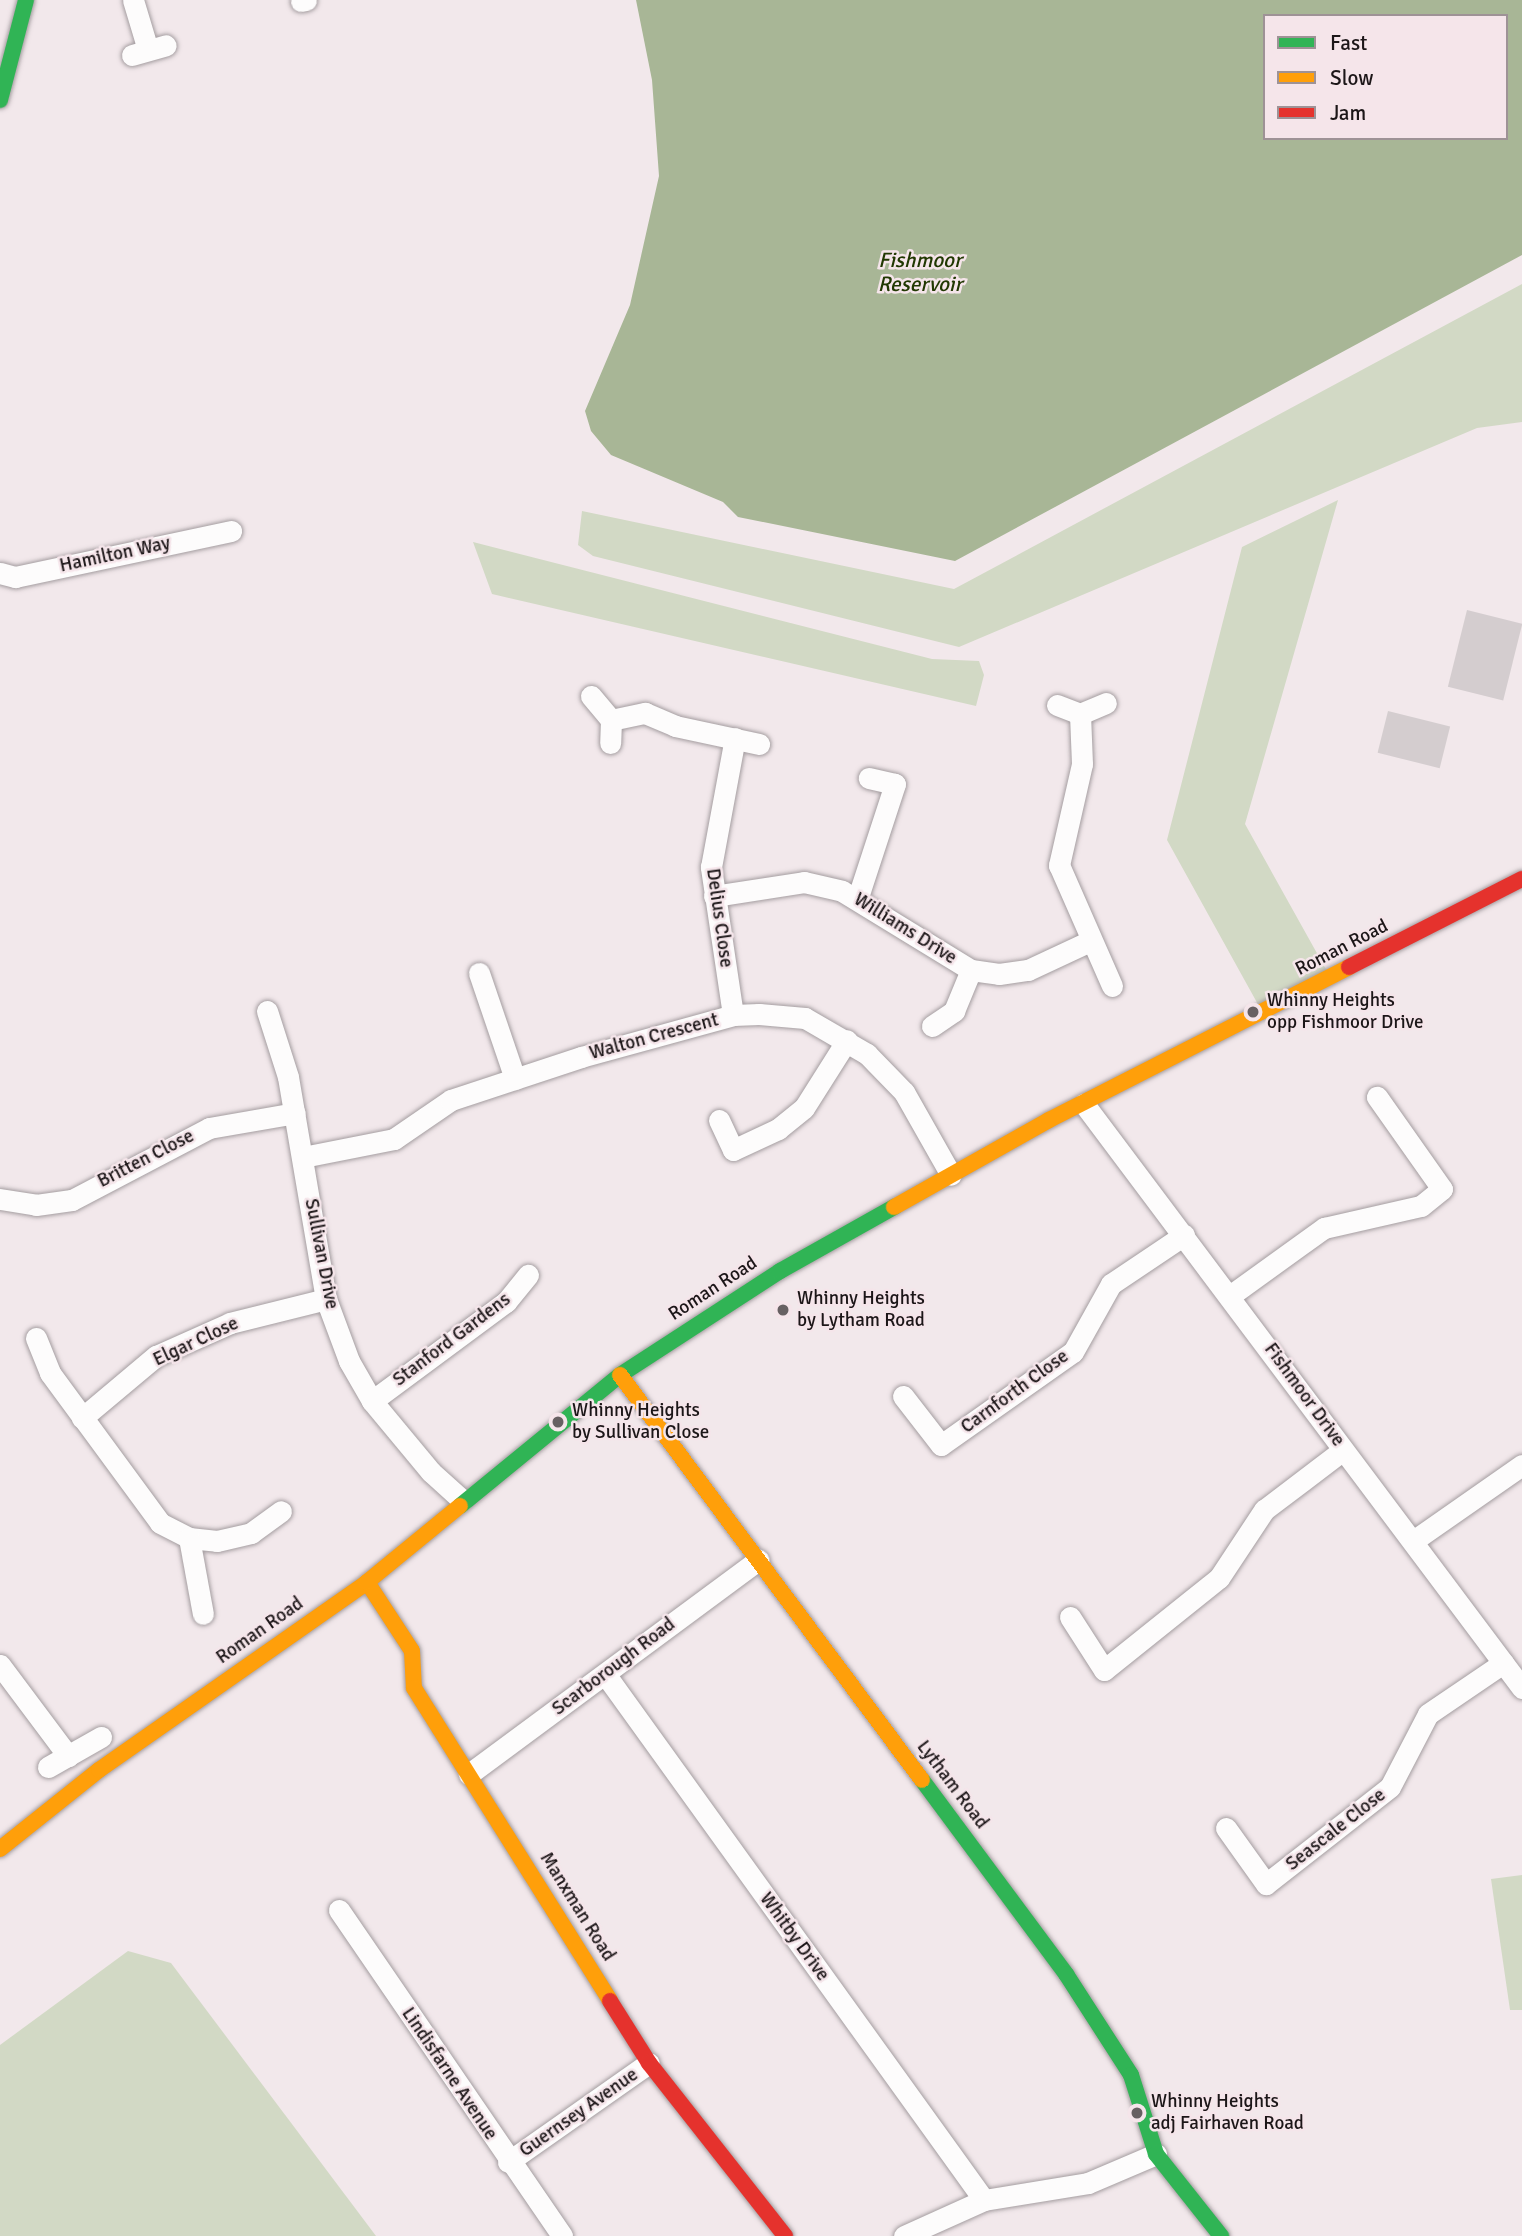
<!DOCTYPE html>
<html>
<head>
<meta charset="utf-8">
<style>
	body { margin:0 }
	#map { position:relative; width:1522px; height:2236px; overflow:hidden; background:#f2e8eb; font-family:Signika,sans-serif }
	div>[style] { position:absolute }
	.green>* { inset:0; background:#d2d9c5 }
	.water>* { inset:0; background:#a8b696 }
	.building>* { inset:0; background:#d4cdcf; transform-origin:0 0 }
	.roads { filter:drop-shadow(0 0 2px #a49da0) drop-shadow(0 0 2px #a49da0) }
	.street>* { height:21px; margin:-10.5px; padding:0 10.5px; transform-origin:10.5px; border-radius:10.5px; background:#fdfcfc }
	.fast>* { height:16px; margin:-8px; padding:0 8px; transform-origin:8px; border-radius:8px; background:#30b455 }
	.slow>* { height:16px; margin:-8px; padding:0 8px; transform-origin:8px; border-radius:8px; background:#ff9f0a }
	.jam>* { height:16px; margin:-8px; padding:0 8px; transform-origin:8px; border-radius:8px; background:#e5322d }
	.dots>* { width:19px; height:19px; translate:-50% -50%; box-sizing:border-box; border:4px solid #f5e5ea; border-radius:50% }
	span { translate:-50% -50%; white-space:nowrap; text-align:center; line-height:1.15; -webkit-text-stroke:5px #f5e5ea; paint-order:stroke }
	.street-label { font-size:19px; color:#1c1618 }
	.poi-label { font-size:19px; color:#1c1618 }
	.left { translate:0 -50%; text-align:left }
	.water-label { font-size:21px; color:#213802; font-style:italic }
	.legend { position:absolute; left:1263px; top:14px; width:245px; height:126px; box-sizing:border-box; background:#f5e5ea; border:2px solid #9e9296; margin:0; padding:9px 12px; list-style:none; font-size:21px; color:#1c1618 }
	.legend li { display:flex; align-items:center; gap:14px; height:35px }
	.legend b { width:35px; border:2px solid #9e9296 }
</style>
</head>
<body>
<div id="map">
	<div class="green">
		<div style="clip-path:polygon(1522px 284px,1522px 422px,1477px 428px,959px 647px,593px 556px,578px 545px,582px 511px,954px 589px)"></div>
		<div style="clip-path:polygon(1338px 500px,1245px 824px,1328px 973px,1260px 1008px,1167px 840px,1242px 547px)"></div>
		<div style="clip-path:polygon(473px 542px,932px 659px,979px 661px,984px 675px,976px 706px,492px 594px)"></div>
		<div style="clip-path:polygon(1522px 1875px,1522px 2010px,1510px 2010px,1491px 1879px)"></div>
		<div style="clip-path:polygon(128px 1951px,171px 1963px,376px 2236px,0 2236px,0 2045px)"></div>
	</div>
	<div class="water">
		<div style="clip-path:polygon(evenodd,636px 0,1522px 0,1522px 255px,955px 561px,738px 517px,723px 502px,611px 455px,591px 431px,585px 411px,630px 305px,659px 176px,652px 80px,636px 0,1265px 16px,1506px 16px,1506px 138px,1265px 138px,1265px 16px)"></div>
	</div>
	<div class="building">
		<div style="left:1467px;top:610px;width:57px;height:79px;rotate:14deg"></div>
		<div style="left:1388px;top:711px;width:64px;height:43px;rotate:14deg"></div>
	</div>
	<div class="roads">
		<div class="street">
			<div style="left:133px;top:0;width:52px;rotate:73.3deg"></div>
			<div style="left:301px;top:1px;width:5px;rotate:-11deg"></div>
			<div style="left:132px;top:55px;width:35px;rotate:-16deg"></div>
			<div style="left:0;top:573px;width:16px;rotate:15deg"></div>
			<div style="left:15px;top:577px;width:221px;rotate:-12deg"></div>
			<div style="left:591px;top:696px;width:31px;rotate:50deg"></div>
			<div style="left:611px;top:720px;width:23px;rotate:92deg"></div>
			<div style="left:1057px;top:705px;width:25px;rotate:21deg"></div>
			<div style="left:1080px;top:714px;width:28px;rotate:-23deg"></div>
			<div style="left:1080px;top:714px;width:50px;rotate:87.7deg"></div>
			<div style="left:1082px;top:764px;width:104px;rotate:102.8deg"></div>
			<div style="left:1059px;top:865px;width:132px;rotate:66.3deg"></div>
			<div style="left:611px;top:720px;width:35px;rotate:-12deg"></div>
			<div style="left:645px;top:713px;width:33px;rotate:23deg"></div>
			<div style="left:675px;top:726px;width:86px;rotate:12.1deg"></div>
			<div style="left:714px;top:896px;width:91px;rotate:-8.8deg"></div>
			<div style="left:804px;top:882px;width:39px;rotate:13deg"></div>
			<div style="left:842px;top:891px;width:151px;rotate:31.5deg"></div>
			<div style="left:971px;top:970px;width:28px;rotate:8deg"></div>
			<div style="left:999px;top:974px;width:29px;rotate:-8deg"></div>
			<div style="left:1028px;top:970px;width:68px;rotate:-25.1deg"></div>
			<div style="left:858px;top:897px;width:119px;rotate:-71.9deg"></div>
			<div style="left:895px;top:784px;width:27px;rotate:-167deg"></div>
			<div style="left:479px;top:973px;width:112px;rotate:71.2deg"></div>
			<div style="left:267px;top:1011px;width:69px;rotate:72.3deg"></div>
			<div style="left:288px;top:1077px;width:225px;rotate:80.3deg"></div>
			<div style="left:326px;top:1299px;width:66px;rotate:69.6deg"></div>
			<div style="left:349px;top:1361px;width:46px;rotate:60.1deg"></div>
			<div style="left:372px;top:1401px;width:92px;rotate:50.3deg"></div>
			<div style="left:431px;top:1472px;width:42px;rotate:42.1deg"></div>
			<div style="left:733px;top:1015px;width:150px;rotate:-98.5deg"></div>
			<div style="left:711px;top:867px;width:131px;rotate:-79.5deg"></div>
			<div style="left:932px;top:1026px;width:27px;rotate:-34deg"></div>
			<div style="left:954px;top:1011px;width:44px;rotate:-67.5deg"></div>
			<div style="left:1084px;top:1104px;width:730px;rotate:53.13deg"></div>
			<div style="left:719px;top:1120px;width:33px;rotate:65deg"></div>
			<div style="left:733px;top:1150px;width:50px;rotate:-25deg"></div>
			<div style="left:778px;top:1129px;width:33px;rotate:-39deg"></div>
			<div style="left:804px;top:1108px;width:80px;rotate:-57.7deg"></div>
			<div style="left:303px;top:1157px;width:93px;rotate:-11.2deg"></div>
			<div style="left:394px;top:1139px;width:69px;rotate:-34.4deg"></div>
			<div style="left:451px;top:1100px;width:137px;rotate:-18.3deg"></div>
			<div style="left:581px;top:1057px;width:158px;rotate:-15.4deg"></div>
			<div style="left:733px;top:1015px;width:26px;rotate:-2deg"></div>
			<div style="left:759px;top:1014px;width:46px;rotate:5deg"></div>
			<div style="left:805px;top:1018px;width:72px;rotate:30.1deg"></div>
			<div style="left:867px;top:1054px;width:53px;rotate:45.8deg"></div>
			<div style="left:904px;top:1092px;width:95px;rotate:60.5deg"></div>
			<div style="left:0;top:1199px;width:36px;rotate:9deg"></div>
			<div style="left:36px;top:1205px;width:36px;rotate:-8deg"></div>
			<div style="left:72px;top:1200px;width:155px;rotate:-27.7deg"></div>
			<div style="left:209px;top:1128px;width:87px;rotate:-9.9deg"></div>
			<div style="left:1231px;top:1295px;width:115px;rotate:-35.8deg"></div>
			<div style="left:1324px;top:1228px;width:99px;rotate:-12.8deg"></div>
			<div style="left:1421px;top:1206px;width:27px;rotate:-39deg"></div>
			<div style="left:1442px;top:1189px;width:113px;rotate:-125.2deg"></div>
			<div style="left:36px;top:1338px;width:38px;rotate:68deg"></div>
			<div style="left:50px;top:1373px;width:186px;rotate:53.7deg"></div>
			<div style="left:160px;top:1523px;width:33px;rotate:27deg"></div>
			<div style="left:189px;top:1538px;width:28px;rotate:6deg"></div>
			<div style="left:217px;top:1541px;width:35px;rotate:-13deg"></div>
			<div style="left:251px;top:1533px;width:37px;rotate:-36deg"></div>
			<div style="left:903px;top:1396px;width:62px;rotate:52.2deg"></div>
			<div style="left:941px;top:1445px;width:161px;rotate:-35.2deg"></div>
			<div style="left:1073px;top:1352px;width:78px;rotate:-60.8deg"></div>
			<div style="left:1111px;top:1284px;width:88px;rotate:-33.9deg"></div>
			<div style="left:372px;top:1401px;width:167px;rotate:-36.5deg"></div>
			<div style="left:506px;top:1302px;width:35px;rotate:-51deg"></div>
			<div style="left:82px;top:1418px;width:97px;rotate:-40deg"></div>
			<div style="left:156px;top:1356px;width:81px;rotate:-24deg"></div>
			<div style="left:230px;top:1323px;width:99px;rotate:-14deg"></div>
			<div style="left:189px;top:1538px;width:77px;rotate:79.6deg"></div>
			<div style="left:1413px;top:1541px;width:133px;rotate:-34.9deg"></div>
			<div style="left:1070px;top:1617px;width:63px;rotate:57.3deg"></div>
			<div style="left:1104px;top:1670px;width:147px;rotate:-38.7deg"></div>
			<div style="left:1219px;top:1578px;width:82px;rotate:-56.5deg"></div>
			<div style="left:1264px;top:1510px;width:99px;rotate:-37.2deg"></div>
			<div style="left:0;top:1665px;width:114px;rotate:53.2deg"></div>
			<div style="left:605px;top:1674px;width:648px;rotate:54.23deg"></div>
			<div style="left:48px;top:1767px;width:61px;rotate:-29.5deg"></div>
			<div style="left:469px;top:1774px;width:360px;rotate:-36.5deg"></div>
			<div style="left:1226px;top:1828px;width:69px;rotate:54.5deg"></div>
			<div style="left:1266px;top:1884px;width:157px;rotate:-38deg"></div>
			<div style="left:1390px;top:1787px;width:82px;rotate:-62.5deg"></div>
			<div style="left:1428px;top:1714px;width:91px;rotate:-34.2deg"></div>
			<div style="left:339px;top:1910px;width:395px;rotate:55.6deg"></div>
			<div style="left:508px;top:2162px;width:172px;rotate:-35.1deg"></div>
			<div style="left:904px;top:2236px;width:88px;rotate:-24.2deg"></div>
			<div style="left:984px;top:2200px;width:105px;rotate:-9.3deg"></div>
			<div style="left:1088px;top:2183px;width:74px;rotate:-23.1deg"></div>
		</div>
		<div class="fast">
			<div style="left:0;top:100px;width:103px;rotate:-75.4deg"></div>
			<div style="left:460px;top:1506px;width:207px;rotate:-39.3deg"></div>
			<div style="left:620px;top:1375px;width:191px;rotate:-33deg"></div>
			<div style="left:780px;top:1271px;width:131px;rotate:-29.3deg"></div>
			<div style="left:922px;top:1780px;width:242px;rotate:53.4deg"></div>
			<div style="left:1066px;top:1974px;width:120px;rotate:57.2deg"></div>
			<div style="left:1131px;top:2075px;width:83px;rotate:72.4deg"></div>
			<div style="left:1156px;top:2154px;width:105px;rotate:51.6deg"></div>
		</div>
		<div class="slow">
			<div style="left:894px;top:1207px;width:178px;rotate:-29.3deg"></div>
			<div style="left:1049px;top:1120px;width:337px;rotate:-27deg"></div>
			<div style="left:620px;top:1375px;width:505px;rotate:53.29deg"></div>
			<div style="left:367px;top:1582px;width:82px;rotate:56.9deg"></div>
			<div style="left:412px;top:1651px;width:37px;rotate:87deg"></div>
			<div style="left:414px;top:1688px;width:369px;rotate:57.9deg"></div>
			<div style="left:0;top:1849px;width:127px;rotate:-38.6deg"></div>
			<div style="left:99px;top:1770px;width:327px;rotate:-35deg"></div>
			<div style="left:367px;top:1582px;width:120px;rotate:-39.3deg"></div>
		</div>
		<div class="jam">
			<div style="left:1349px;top:967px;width:194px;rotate:-27deg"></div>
			<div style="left:610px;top:2001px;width:73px;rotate:57.8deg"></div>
			<div style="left:649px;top:2063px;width:220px;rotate:51.8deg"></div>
		</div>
	</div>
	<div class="dots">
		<div style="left:1253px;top:1012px;background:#676062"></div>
		<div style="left:783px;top:1310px;background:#676062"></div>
		<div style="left:558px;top:1422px;background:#676062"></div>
		<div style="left:1137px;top:2113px;background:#676062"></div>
	</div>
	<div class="street-label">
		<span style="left:115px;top:555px;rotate:-12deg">Hamilton Way</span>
		<span style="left:719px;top:918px;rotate:82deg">Delius Close</span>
		<span style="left:905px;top:929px;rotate:32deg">Williams Drive</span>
		<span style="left:1342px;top:948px;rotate:-27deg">Roman Road</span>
		<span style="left:654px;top:1037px;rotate:-15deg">Walton Crescent</span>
		<span style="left:146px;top:1159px;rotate:-27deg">Britten Close</span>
		<span style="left:321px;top:1254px;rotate:79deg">Sullivan Drive</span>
		<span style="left:713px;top:1289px;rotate:-33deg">Roman Road</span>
		<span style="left:452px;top:1340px;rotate:-37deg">Stanford Gardens</span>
		<span style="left:196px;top:1342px;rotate:-25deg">Elgar Close</span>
		<span style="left:1015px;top:1392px;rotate:-36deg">Carnforth Close</span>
		<span style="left:1304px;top:1395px;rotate:54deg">Fishmoor Drive</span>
		<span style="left:260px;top:1631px;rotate:-35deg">Roman Road</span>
		<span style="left:614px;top:1667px;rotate:-37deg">Scarborough Road</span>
		<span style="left:952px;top:1785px;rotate:53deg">Lytham Road</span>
		<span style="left:1336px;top:1830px;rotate:-38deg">Seascale Close</span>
		<span style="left:577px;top:1907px;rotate:58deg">Manxman Road</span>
		<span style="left:794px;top:1937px;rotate:54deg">Whitby Drive</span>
		<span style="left:449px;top:2074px;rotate:56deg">Lindisfarne Avenue</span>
		<span style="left:579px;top:2113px;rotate:-35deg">Guernsey Avenue</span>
	</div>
	<div class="poi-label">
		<span class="left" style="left:1267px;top:1012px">Whinny Heights<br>opp Fishmoor Drive</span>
		<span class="left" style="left:797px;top:1310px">Whinny Heights<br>by Lytham Road</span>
		<span class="left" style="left:572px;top:1422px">Whinny Heights<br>by Sullivan Close</span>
		<span class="left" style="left:1151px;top:2113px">Whinny Heights<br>adj Fairhaven Road</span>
	</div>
	<div class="water-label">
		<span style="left:920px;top:272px">Fishmoor<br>Reservoir</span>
	</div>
	<ul class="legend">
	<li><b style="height:9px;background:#30b455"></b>Fast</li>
	<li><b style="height:9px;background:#ff9f0a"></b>Slow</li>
	<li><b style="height:9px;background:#e5322d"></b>Jam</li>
	</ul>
</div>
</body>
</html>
